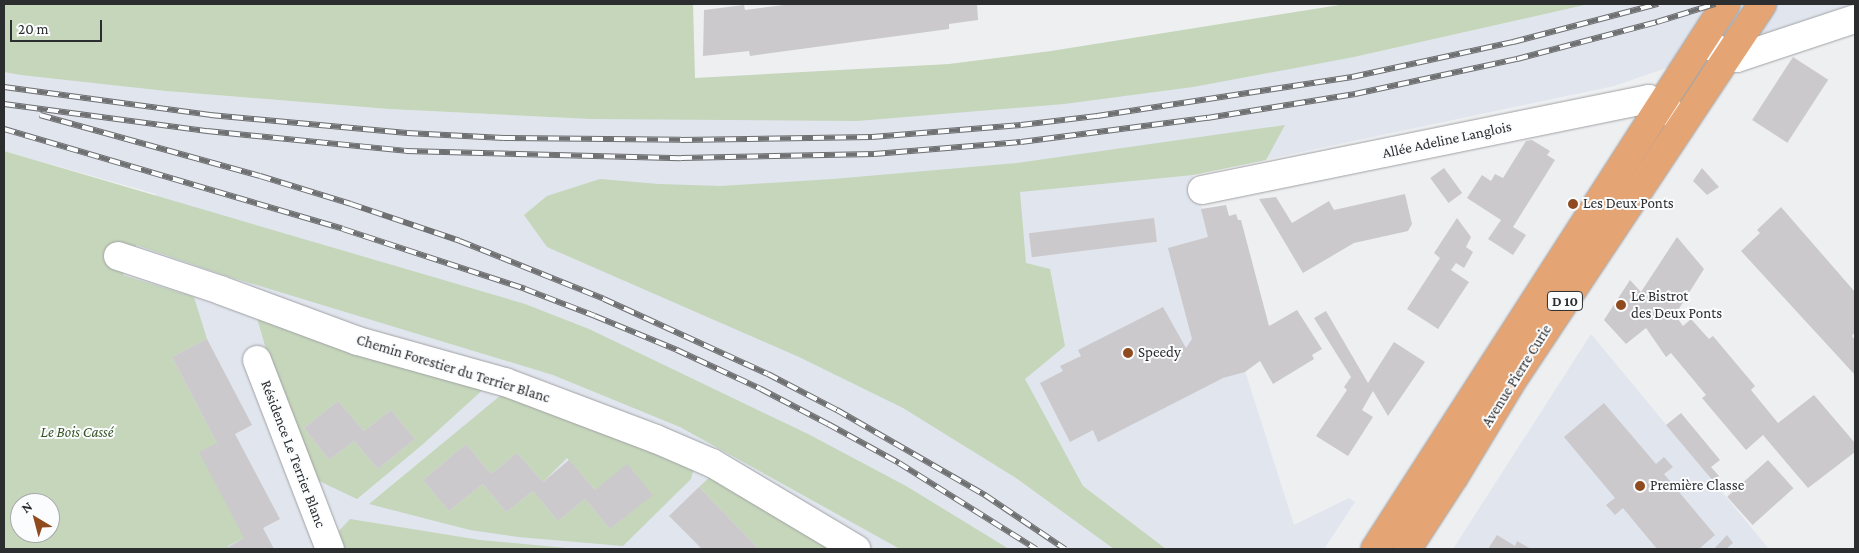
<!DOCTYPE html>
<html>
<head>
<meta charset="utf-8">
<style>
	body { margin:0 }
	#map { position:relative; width:1859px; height:553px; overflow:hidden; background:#eeeff1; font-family:"Crimson Pro",serif }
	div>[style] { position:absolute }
	.built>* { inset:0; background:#e0e5ee }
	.green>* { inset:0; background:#c5d6bb }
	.building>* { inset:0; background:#cbc9cb; transform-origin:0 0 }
	.roads { filter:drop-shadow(0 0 1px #a0a1a3) drop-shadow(0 0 1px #a0a1a3) }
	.minor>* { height:28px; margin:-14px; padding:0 14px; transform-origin:14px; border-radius:14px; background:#fff }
	.major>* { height:28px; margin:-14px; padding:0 14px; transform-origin:14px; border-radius:14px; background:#e4a474 }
	.rail>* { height:5.5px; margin-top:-2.75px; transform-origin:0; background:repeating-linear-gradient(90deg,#fbfcfe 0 11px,#6f7071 0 22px); box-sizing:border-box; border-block:1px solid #6f7071 }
	.dots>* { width:14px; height:14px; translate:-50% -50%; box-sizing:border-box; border:2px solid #fbfcfe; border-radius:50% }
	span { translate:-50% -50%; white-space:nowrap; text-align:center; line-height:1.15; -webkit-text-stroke:4px #fbfcfe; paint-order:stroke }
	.shield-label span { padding:1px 4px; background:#fbfcfe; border:1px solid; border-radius:4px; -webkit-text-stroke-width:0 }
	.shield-label { font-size:14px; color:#2c2d2e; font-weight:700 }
	.street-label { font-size:15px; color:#2c2d2e }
	.poi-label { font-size:15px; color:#2c2d2e }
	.left { translate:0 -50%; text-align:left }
	.park-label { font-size:15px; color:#375425; font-style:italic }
	.frame { position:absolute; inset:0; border:5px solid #2c2d2e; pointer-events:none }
	.north { position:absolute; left:10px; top:493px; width:50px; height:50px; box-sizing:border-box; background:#fbfcfe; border:1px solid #a8a9ab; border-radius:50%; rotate:323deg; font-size:14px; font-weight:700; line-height:20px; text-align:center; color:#2c2d2e }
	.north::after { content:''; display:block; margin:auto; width:18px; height:22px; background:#8f4b1e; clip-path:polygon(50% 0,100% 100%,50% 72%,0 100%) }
	.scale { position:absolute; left:10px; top:20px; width:92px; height:22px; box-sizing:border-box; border:2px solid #2c2d2e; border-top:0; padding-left:6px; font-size:15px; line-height:18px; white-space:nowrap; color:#2c2d2e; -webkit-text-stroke:4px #fbfcfe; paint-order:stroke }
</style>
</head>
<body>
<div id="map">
	<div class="built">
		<div style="clip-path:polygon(1589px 4px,1853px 4px,1614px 86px,1193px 175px,1245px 371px,1294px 525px,1349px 498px,1355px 502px,1324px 549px,191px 549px,112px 299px,156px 194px,4px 151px,4px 72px,166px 91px,389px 109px,590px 119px,700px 119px,1354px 57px)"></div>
		<div style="clip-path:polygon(1591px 334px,1769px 549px,1453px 549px)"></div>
	</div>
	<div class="green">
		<div style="clip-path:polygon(4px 4px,693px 4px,695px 78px,949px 64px,1051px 51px,1346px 4px,1589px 4px,1354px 57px,1193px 87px,1064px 104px,857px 121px,590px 119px,389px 109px,166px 91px,21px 75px,4px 72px)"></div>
		<div style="clip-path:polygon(1285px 125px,1266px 160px,1193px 175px,1020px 192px,1026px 263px,1050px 269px,1065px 346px,1025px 379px,1083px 486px,1166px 549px,1114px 549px,1016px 478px,903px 408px,799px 357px,547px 247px,524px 215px,547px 196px,600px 179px,659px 184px,720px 186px,833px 179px,1017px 163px)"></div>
		<div style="clip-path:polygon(evenodd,4px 151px,525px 304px,589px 329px,808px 434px,906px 486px,1009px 549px,900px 549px,680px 427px,553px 375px,233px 278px,136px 245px,123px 275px,194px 297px,207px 339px,172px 357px,217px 443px,244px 538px,228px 546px,229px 549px,4px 549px,4px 151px,20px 503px,50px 503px,50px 533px,20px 533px,20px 503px)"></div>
		<div style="clip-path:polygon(evenodd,257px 318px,487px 386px,422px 445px,357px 499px,315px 479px,286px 419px,257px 318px,338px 401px,364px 431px,391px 410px,415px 439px,378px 469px,354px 441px,329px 460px,304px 428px,338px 401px)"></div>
		<div style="clip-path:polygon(evenodd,506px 391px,694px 468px,691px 479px,623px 546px,518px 537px,470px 530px,369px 504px,506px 391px,466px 444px,491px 474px,517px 453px,543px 482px,567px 458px,595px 490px,652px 495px,610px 529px,585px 499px,558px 521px,533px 491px,506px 512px,483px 484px,449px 511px,423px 480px,466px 444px)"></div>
		<div style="clip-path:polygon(711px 476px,833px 549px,759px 549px,699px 487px)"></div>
		<div style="clip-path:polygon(350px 519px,480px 540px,578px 549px,342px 549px,339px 531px)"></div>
	</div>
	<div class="building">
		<div style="clip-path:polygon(792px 4px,977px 4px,978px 20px,949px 24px,949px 29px,750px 56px,749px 51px,703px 56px,704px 10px,744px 5px,745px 10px)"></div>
		<div style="left:1793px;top:57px;width:42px;height:75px;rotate:33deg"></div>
		<div style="clip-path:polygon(1532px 140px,1550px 151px,1547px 155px,1555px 160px,1513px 227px,1526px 235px,1513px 255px,1488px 239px,1501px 220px,1467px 198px,1482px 175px,1491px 181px,1495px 174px,1503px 178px,1526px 141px)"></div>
		<div style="left:1444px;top:168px;width:31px;height:17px;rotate:54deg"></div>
		<div style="clip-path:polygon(1702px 168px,1719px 187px,1707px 195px,1693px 181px)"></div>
		<div style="clip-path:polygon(1405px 194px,1412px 224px,1408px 231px,1354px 243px,1303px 273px,1259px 199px,1276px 197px,1292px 223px,1329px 201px,1334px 210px)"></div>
		<div style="clip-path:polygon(1226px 205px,1229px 216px,1236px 214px,1238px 220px,1241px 220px,1269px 326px,1297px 310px,1322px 349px,1312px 355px,1314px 359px,1273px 384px,1260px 361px,1245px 372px,1223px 378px,1098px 442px,1093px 430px,1070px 442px,1040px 383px,1063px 371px,1060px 366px,1081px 356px,1078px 350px,1163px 307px,1186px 348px,1192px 339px,1168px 248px,1208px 237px,1201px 209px)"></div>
		<div style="clip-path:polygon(1781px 207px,1855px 292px,1855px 332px,1852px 336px,1855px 340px,1855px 375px,1741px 251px,1760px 233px,1757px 230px)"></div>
		<div style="left:1154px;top:218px;width:24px;height:126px;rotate:83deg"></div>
		<div style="clip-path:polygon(1457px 218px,1471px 237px,1466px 247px,1473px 252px,1464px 268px,1456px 263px,1451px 270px,1469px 282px,1438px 329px,1407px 309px,1440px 258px,1434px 253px)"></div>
		<div style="clip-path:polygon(1677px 237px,1704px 269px,1675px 315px,1683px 326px,1691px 319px,1709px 339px,1713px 336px,1755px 386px,1751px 390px,1778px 423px,1814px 395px,1855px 443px,1855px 452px,1808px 488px,1763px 435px,1746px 450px,1702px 398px,1706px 395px,1671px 353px,1666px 357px,1646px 328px,1626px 344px,1604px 320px,1630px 280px,1641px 292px)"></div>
		<div style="clip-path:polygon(1326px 311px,1368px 383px,1394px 342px,1425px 362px,1388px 416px,1373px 391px,1362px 410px,1373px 417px,1348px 456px,1316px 436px,1347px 390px,1344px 387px,1351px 377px,1314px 318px)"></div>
		<div style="clip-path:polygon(207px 339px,252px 425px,235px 434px,280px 519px,263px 528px,274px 549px,229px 549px,228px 547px,244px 538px,199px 452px,217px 443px,172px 357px)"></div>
		<div style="clip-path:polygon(338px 401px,364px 431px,391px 410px,415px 439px,378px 469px,354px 441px,329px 460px,304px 428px)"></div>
		<div style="clip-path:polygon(1604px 403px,1656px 464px,1664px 457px,1673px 467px,1664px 474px,1715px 535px,1699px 549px,1657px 549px,1623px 508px,1615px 515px,1606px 505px,1615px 498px,1564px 437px)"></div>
		<div style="clip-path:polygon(1681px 413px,1720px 460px,1711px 467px,1719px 476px,1713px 481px,1666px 425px)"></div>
		<div style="clip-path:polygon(466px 444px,491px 474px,517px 453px,543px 482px,569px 460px,595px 490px,627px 464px,653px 495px,610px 529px,585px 499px,558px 521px,533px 491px,506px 512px,483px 484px,449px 511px,423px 480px)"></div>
		<div style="left:1768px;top:460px;width:38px;height:55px;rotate:48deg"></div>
		<div style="clip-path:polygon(699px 487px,759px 549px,702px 549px,669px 516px)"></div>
		<div style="clip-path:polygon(1497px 535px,1515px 546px,1517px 541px,1531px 549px,1488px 549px)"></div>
		<div style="clip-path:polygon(1727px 535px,1733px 543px,1726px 549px,1714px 549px)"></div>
	</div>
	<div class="roads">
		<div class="minor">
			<div style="left:1702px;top:42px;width:38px;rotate:25deg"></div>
			<div style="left:1737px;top:58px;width:124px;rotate:-18.3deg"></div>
			<div style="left:1202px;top:190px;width:456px;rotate:-11.5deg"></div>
			<div style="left:1649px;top:99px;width:36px;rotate:32deg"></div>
			<div style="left:118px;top:256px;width:108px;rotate:18.4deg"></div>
			<div style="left:220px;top:290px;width:147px;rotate:20.3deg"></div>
			<div style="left:358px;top:341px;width:153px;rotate:15.6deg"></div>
			<div style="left:505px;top:382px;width:161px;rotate:20.7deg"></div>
			<div style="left:656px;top:439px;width:61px;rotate:23.2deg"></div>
			<div style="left:712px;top:463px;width:168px;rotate:30.8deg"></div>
			<div style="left:257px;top:360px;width:203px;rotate:68.9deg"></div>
		</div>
		<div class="major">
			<div style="left:1375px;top:549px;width:648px;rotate:-57.22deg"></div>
			<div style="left:1407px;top:549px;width:86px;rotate:-56.9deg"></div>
			<div style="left:1454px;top:477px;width:109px;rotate:-58.9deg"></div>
			<div style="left:1510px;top:384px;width:456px;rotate:-56.4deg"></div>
		</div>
	</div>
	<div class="rail">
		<div style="left:4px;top:87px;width:208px;rotate:7.7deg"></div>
		<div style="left:210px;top:115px;width:198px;rotate:5.2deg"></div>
		<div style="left:407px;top:133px;width:97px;rotate:3deg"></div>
		<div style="left:504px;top:138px;width:177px;rotate:0.6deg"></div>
		<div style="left:681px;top:140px;width:191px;rotate:-0.9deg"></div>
		<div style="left:872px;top:137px;width:149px;rotate:-4.6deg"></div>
		<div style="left:1021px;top:125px;width:77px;rotate:-6.8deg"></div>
		<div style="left:1097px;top:116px;width:258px;rotate:-8.7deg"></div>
		<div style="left:1352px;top:77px;width:165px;rotate:-12.3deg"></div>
		<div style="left:1513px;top:42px;width:150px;rotate:-14.7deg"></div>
		<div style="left:4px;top:104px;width:205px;rotate:7.6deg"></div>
		<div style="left:207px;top:131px;width:200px;rotate:5.7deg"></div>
		<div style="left:406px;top:151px;width:275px;rotate:1.5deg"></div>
		<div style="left:681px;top:158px;width:193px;rotate:-1.2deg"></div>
		<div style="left:874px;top:154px;width:147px;rotate:-4.7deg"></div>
		<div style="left:1021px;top:142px;width:188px;rotate:-7.4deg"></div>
		<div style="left:1207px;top:118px;width:150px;rotate:-9.2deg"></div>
		<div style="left:1355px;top:94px;width:166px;rotate:-12.2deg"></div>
		<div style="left:1517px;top:59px;width:145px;rotate:-14.8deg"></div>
		<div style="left:1657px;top:22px;width:61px;rotate:-17.2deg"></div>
		<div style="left:40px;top:115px;width:228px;rotate:15.5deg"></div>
		<div style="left:260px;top:176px;width:95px;rotate:17.1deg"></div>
		<div style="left:351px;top:204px;width:115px;rotate:18.7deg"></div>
		<div style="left:460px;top:241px;width:155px;rotate:21.9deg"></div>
		<div style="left:604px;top:299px;width:180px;rotate:24.6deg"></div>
		<div style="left:768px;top:374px;width:78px;rotate:27.6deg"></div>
		<div style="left:837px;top:410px;width:171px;rotate:29.9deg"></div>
		<div style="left:985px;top:495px;width:97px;rotate:34deg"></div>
		<div style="left:4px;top:129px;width:353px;rotate:16.4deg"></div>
		<div style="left:343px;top:229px;width:192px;rotate:18.2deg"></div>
		<div style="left:525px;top:289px;width:75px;rotate:21.1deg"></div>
		<div style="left:595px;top:316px;width:89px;rotate:22.5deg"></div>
		<div style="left:677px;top:350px;width:93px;rotate:24.9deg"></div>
		<div style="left:761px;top:389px;width:76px;rotate:27.6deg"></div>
		<div style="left:828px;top:424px;width:81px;rotate:28.8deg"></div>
		<div style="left:899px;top:463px;width:162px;rotate:32.1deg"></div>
	</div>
	<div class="dots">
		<div style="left:1573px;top:204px;background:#8f4b1e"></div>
		<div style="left:1621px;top:305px;background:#8f4b1e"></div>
		<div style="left:1128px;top:353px;background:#8f4b1e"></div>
		<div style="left:1640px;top:486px;background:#8f4b1e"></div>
	</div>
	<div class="shield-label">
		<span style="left:1565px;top:301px">D 10</span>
	</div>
	<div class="street-label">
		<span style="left:1447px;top:140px;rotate:-12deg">Allée Adeline Langlois</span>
		<span style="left:453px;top:369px;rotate:17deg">Chemin Forestier du Terrier Blanc</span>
		<span style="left:1517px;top:376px;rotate:-58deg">Avenue Pierre Curie</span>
		<span style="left:293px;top:454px;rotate:69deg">Résidence Le Terrier Blanc</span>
	</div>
	<div class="poi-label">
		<span class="left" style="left:1583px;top:204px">Les Deux Ponts</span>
		<span class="left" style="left:1631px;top:305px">Le Bistrot<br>des Deux Ponts</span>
		<span class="left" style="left:1138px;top:353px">Speedy</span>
		<span class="left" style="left:1650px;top:486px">Première Classe</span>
	</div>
	<div class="park-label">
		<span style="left:77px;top:433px">Le Bois Cassé</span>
	</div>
	<div class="frame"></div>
	<div class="north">N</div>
	<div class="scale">20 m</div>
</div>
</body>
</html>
